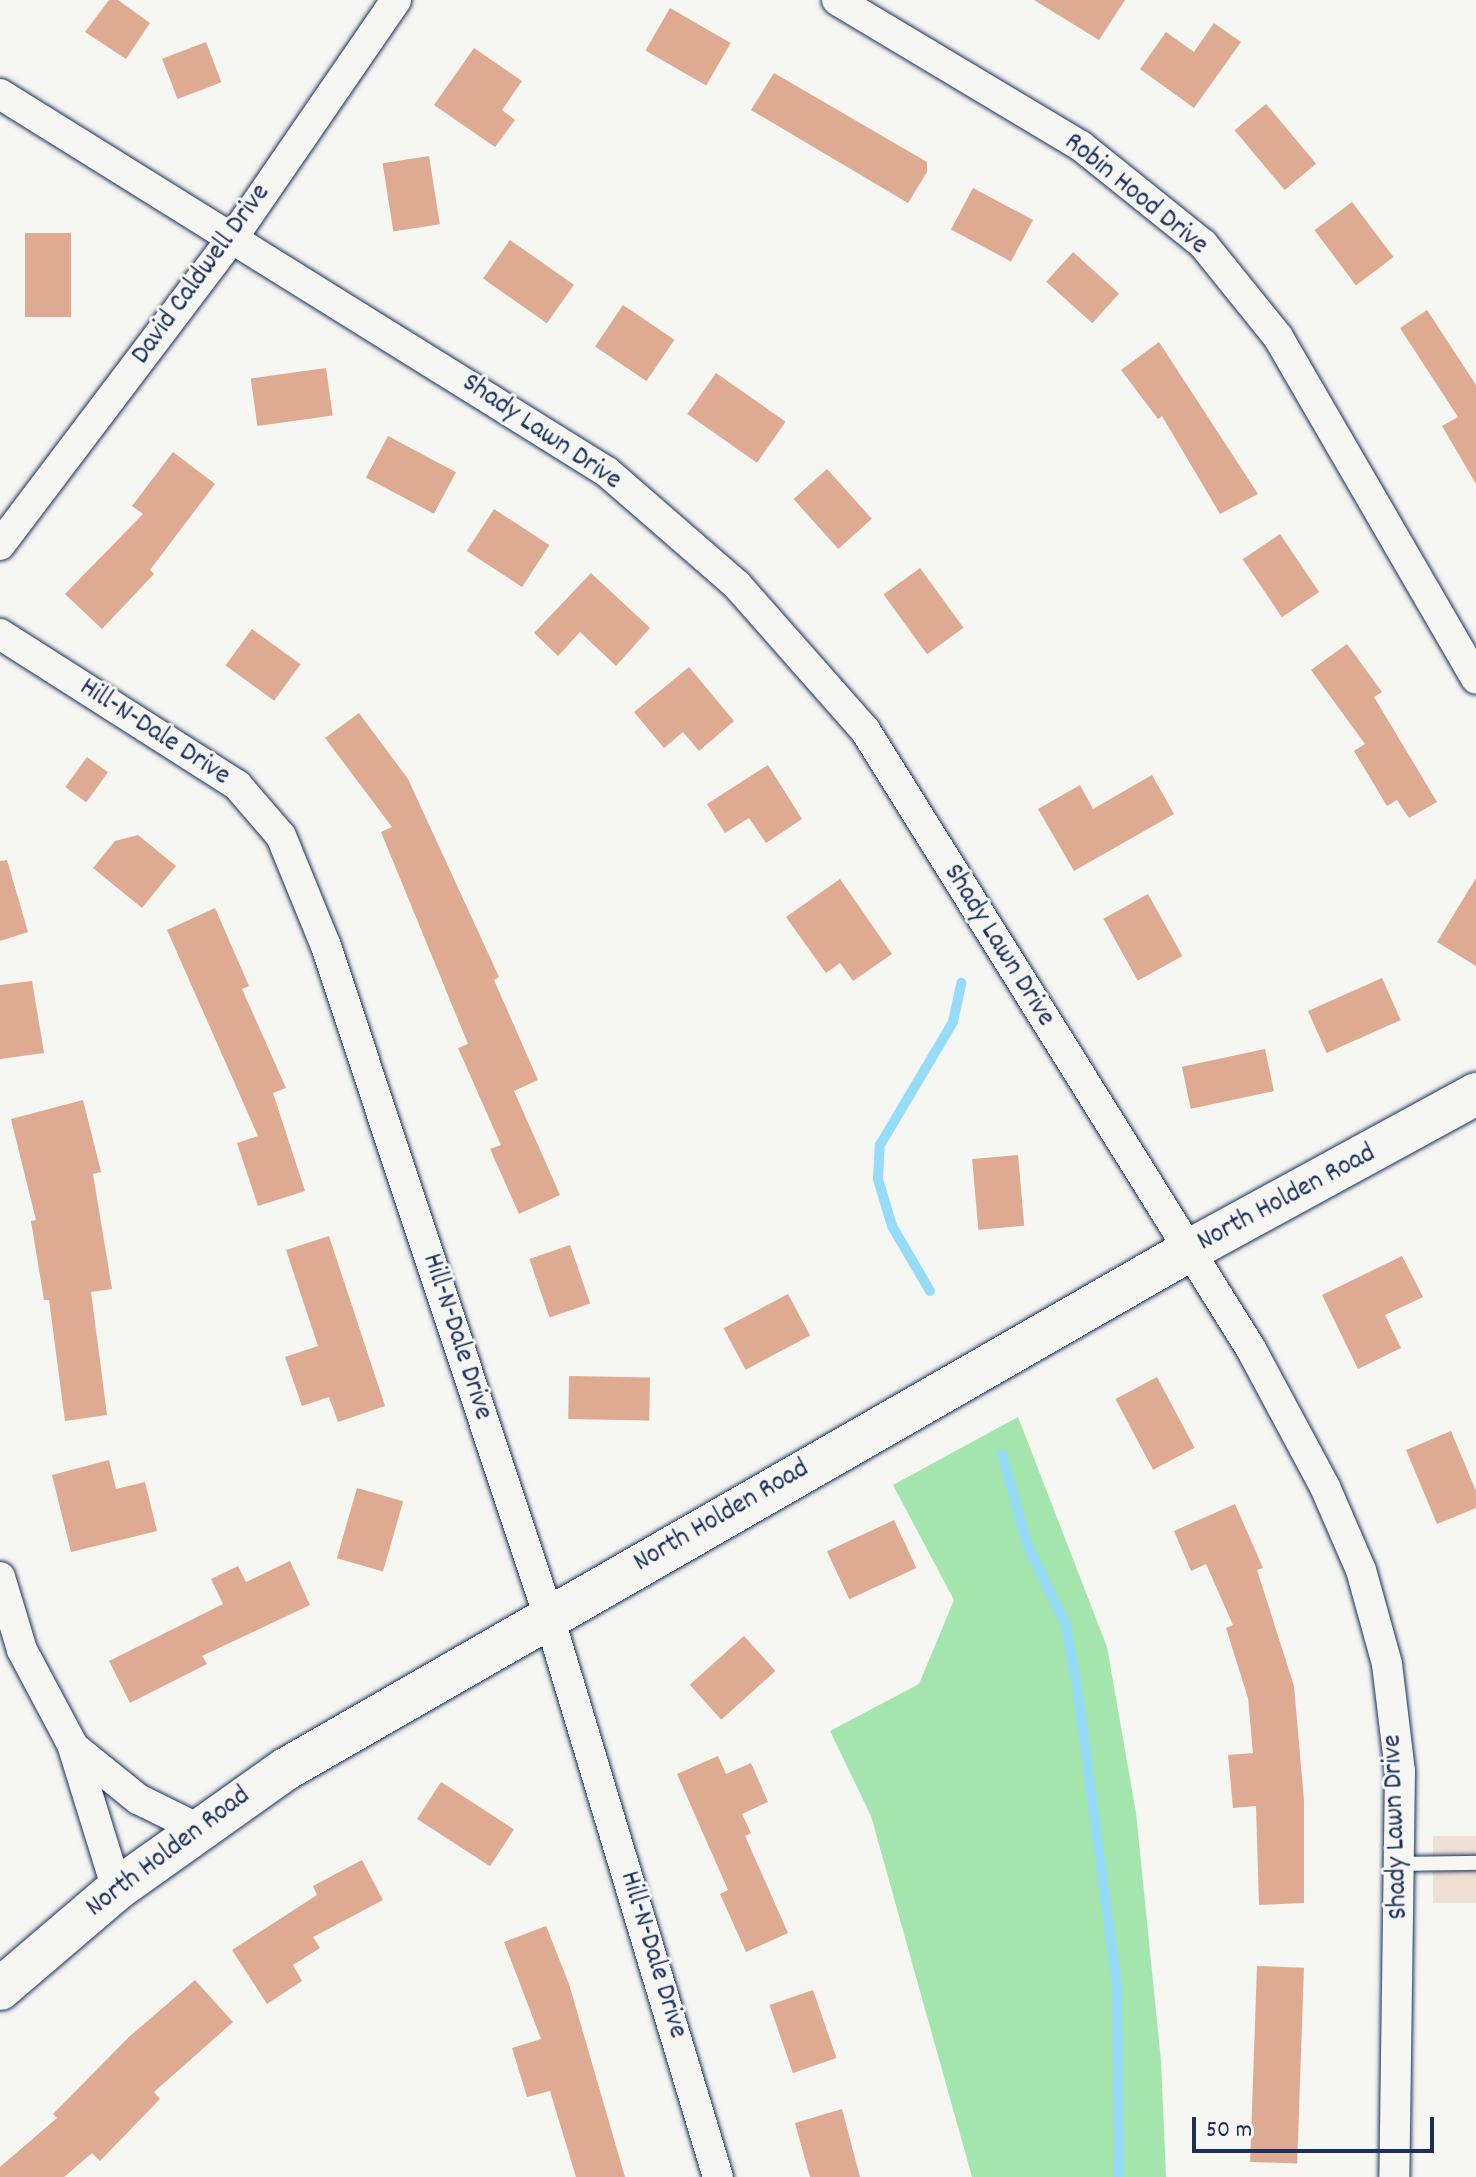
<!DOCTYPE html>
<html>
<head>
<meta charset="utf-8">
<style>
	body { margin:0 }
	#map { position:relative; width:1476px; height:2177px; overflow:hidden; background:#f6f6f2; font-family:Dekko,sans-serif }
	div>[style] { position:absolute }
	.built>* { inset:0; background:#efdfd5; transform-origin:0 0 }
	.green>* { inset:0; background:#a4e4ad }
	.stream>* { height:10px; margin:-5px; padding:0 5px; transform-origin:5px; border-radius:5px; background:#96dcf8 }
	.building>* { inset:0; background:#deaa92; transform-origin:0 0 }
	.roads { filter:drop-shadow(0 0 2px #1b2f5e) drop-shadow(0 0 2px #1b2f5e) }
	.service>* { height:14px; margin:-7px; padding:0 7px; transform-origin:7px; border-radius:7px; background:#f6f6f2 }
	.minor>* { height:30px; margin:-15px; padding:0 15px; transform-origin:15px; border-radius:15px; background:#f6f6f2 }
	.secondary>* { height:42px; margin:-21px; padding:0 21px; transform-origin:21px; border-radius:21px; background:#f6f6f2 }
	span { translate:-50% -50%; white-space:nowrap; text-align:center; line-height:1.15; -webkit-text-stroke:6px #f6f6f2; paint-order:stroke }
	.street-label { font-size:28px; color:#1b2f5e }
	.scale { position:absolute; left:1192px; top:2117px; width:242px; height:36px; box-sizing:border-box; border:4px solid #1b2f5e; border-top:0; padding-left:10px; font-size:24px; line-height:28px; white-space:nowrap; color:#1b2f5e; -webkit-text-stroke:6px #f6f6f2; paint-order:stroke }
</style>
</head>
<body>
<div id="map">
	<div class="built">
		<div style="left:1476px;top:1836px;width:67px;height:43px;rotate:90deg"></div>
	</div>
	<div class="green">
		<div style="clip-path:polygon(1018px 1417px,1107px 1647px,1136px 1813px,1161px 2061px,1166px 2177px,972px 2177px,871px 1816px,830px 1731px,919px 1684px,954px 1600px,893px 1485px)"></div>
	</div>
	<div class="stream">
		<div style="left:930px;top:1291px;width:75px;rotate:-120.3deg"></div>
		<div style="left:892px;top:1226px;width:49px;rotate:-106.6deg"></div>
		<div style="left:878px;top:1179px;width:34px;rotate:-87deg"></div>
		<div style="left:880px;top:1145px;width:143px;rotate:-59.3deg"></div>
		<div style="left:953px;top:1022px;width:40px;rotate:-78deg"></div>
		<div style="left:1002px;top:1454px;width:97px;rotate:74.4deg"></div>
		<div style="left:1028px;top:1547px;width:87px;rotate:64deg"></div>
		<div style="left:1066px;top:1625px;width:70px;rotate:80.1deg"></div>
		<div style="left:1078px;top:1694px;width:294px;rotate:82.4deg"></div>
		<div style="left:1117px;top:1985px;width:192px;rotate:89.4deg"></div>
	</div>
	<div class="building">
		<div style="clip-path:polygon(109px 0,118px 0,150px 23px,126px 59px,85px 32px)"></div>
		<div style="clip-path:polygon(1034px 0,1125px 0,1099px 40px)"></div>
		<div style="left:670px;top:8px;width:70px;height:49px;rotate:30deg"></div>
		<div style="clip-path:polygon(1214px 23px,1241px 42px,1194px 108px,1140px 69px,1166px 32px,1194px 52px)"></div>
		<div style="left:206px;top:42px;width:43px;height:47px;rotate:69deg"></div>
		<div style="clip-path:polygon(474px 48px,522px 81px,502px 110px,515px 120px,495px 147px,434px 105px)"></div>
		<div style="clip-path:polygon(774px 73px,927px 162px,927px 172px,908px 203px,751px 110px)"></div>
		<div style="left:1266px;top:104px;width:78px;height:41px;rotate:50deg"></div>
		<div style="left:429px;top:156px;width:69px;height:47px;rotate:81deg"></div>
		<div style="left:973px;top:188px;width:68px;height:47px;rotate:28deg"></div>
		<div style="left:1352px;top:202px;width:69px;height:47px;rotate:53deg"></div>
		<div style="left:25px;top:233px;width:46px;height:84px"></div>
		<div style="left:510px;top:240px;width:78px;height:47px;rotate:35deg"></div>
		<div style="left:1073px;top:252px;width:62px;height:40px;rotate:42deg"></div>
		<div style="left:623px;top:305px;width:62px;height:50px;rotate:34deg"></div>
		<div style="clip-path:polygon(1427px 310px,1476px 385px,1476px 484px,1442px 426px,1458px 417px,1400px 328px)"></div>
		<div style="clip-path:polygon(1159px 342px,1258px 494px,1220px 514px,1162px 416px,1158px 419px,1121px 370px)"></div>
		<div style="left:326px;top:368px;width:48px;height:76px;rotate:82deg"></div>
		<div style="left:716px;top:373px;width:85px;height:50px;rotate:35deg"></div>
		<div style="left:388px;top:436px;width:77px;height:47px;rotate:28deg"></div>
		<div style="clip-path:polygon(173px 452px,215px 484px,150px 570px,154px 574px,102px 629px,65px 594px,143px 514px,132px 506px)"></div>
		<div style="left:827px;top:469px;width:67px;height:45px;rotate:48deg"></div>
		<div style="left:494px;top:509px;width:66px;height:50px;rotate:33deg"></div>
		<div style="left:1280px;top:534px;width:70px;height:45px;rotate:56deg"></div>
		<div style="left:920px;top:568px;width:74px;height:45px;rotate:54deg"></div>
		<div style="clip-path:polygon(591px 573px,650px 628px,616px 666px,580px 632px,558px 656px,534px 633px)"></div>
		<div style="left:252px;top:629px;width:60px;height:45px;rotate:36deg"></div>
		<div style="clip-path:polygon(1347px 644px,1382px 692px,1374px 697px,1437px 802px,1409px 818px,1397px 800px,1387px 806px,1354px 751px,1365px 744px,1311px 670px)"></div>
		<div style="clip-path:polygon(689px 667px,734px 721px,699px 751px,683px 732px,664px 748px,634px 712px)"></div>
		<div style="clip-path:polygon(359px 713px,408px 779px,499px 977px,494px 980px,538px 1080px,514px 1091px,560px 1195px,519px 1214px,490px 1149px,501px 1145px,458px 1048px,468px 1044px,381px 832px,392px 827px,325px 738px)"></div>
		<div style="left:87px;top:757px;width:26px;height:37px;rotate:36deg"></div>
		<div style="clip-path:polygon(768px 765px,802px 819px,766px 843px,749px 818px,725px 833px,707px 804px)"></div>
		<div style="clip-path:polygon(1152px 775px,1174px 814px,1074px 871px,1038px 809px,1080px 785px,1093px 809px)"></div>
		<div style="clip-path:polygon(138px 835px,176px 866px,142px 908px,93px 868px,115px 841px)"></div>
		<div style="clip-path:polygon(7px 860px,28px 932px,0 941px,0 861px)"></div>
		<div style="clip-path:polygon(1476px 878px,1476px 966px,1437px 942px)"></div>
		<div style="clip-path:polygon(840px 879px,892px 954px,853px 981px,840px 963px,826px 973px,786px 917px)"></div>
		<div style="left:1148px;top:894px;width:71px;height:51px;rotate:61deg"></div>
		<div style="clip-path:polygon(215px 908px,249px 986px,242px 989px,286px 1088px,273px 1093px,305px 1191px,258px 1206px,237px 1143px,258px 1136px,167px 930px)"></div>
		<div style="left:1382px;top:978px;width:46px;height:81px;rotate:66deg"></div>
		<div style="clip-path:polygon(32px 981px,44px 1053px,0 1059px,0 985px)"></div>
		<div style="left:1265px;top:1049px;width:43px;height:85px;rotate:78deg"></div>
		<div style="clip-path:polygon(83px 1100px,101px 1172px,93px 1174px,112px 1289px,91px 1292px,107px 1415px,65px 1421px,49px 1300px,44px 1300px,31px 1221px,36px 1220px,11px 1119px)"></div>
		<div style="left:1018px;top:1155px;width:71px;height:46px;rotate:85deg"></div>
		<div style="clip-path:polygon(329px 1236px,385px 1406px,338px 1422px,329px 1397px,302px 1406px,285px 1357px,318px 1346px,286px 1250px)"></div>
		<div style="left:570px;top:1245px;width:62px;height:43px;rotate:71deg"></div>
		<div style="clip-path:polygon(1402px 1256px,1423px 1297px,1385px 1315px,1401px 1348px,1358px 1369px,1322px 1295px)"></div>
		<div style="left:788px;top:1294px;width:47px;height:73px;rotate:62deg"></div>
		<div style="left:569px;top:1376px;width:81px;height:43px;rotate:1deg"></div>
		<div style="left:1157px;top:1377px;width:80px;height:47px;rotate:62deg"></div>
		<div style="clip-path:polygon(1451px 1431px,1476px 1491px,1476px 1508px,1437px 1524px,1406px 1450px)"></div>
		<div style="clip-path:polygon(109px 1460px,116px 1489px,145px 1482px,157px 1531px,71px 1552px,52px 1475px)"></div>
		<div style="left:357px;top:1488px;width:48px;height:73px;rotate:16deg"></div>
		<div style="clip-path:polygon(1235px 1504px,1263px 1568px,1257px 1570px,1294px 1686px,1304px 1801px,1304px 1903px,1259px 1905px,1256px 1806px,1233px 1808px,1228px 1755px,1253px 1753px,1248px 1698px,1226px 1628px,1233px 1625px,1206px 1564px,1191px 1571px,1174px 1531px)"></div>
		<div style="left:894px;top:1520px;width:53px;height:74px;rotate:65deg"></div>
		<div style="clip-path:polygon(290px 1561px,310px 1605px,202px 1656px,207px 1664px,130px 1703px,109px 1661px,223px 1604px,211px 1579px,238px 1566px,246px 1582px)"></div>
		<div style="left:744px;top:1636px;width:47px;height:73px;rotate:48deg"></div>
		<div style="clip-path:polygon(718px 1756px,726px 1774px,751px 1763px,768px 1802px,742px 1814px,751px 1833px,745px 1836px,788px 1933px,746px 1952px,720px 1894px,728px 1890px,677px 1774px)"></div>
		<div style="left:441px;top:1782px;width:87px;height:44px;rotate:33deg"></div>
		<div style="clip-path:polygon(362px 1860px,383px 1900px,313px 1937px,320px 1948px,293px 1965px,302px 1981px,267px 2004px,232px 1950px,317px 1895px,313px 1886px)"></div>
		<div style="clip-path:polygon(546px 1926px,569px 1984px,625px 2177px,576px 2177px,550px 2091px,527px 2097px,512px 2048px,541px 2039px,504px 1942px)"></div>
		<div style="left:1257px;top:1966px;width:47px;height:196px;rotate:2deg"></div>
		<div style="clip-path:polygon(195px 1980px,233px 2022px,154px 2092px,160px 2099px,100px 2161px,92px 2153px,64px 2177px,0 2177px,0 2167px,57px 2118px,53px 2114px,129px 2037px)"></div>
		<div style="left:813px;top:1990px;width:72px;height:46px;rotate:71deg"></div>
		<div style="clip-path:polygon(842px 2109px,860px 2177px,810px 2177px,795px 2123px)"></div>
	</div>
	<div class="roads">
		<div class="service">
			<div style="left:1401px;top:1864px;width:75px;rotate:-0.8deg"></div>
		</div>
		<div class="minor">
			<div style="left:837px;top:0;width:284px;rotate:30.9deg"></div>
			<div style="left:1081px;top:146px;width:156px;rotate:38.8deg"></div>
			<div style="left:1203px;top:244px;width:119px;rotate:51.1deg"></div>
			<div style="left:1278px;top:337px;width:395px;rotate:59.9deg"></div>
			<div style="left:0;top:94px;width:715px;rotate:31.91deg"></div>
			<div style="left:607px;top:472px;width:172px;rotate:41deg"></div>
			<div style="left:737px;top:585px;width:193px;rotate:48.6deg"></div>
			<div style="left:865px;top:730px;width:729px;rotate:58.05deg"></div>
			<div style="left:1251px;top:1349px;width:157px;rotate:61.8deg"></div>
			<div style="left:1325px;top:1487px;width:90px;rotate:66.6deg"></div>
			<div style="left:1361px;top:1570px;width:98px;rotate:74.5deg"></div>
			<div style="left:1387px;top:1664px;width:108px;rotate:83.1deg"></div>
			<div style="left:1400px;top:1771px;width:406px;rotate:90.8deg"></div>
			<div style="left:0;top:545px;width:388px;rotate:-52.9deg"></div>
			<div style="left:234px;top:236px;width:286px;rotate:-55.5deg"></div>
			<div style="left:0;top:634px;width:281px;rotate:32.5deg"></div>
			<div style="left:237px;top:785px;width:67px;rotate:49.2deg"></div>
			<div style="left:281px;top:836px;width:119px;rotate:67.8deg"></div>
			<div style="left:326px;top:946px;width:707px;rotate:71.62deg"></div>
			<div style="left:549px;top:1617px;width:585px;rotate:73.21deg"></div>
			<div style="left:0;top:1577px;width:76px;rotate:73.2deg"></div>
			<div style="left:22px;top:1650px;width:106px;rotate:62deg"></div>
			<div style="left:72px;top:1744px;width:152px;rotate:72.8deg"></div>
			<div style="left:76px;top:1749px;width:80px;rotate:38.9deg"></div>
			<div style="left:138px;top:1799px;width:66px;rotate:26.2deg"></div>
		</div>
		<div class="secondary">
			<div style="left:0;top:1989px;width:154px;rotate:-40.5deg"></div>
			<div style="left:117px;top:1889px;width:207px;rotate:-35.4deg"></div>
			<div style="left:286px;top:1769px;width:1042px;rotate:-29.86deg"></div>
			<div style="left:1190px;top:1250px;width:326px;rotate:-28.6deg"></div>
		</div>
	</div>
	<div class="street-label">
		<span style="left:1135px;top:195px;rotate:39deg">Robin Hood Drive</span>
		<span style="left:202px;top:275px;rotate:-54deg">David Caldwell Drive</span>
		<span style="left:541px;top:433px;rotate:34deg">Shady Lawn Drive</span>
		<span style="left:154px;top:733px;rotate:33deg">Hill-N-Dale Drive</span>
		<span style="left:998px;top:946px;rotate:58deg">Shady Lawn Drive</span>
		<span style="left:1287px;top:1199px;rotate:-28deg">North Holden Road</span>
		<span style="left:456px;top:1337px;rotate:72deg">Hill-N-Dale Drive</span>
		<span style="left:722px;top:1517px;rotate:-30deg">North Holden Road</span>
		<span style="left:1397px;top:1827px;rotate:-92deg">Shady Lawn Drive</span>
		<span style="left:169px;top:1853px;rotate:-37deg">North Holden Road</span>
		<span style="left:652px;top:1955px;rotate:73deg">Hill-N-Dale Drive</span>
	</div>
	<div class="scale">50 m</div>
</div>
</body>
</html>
